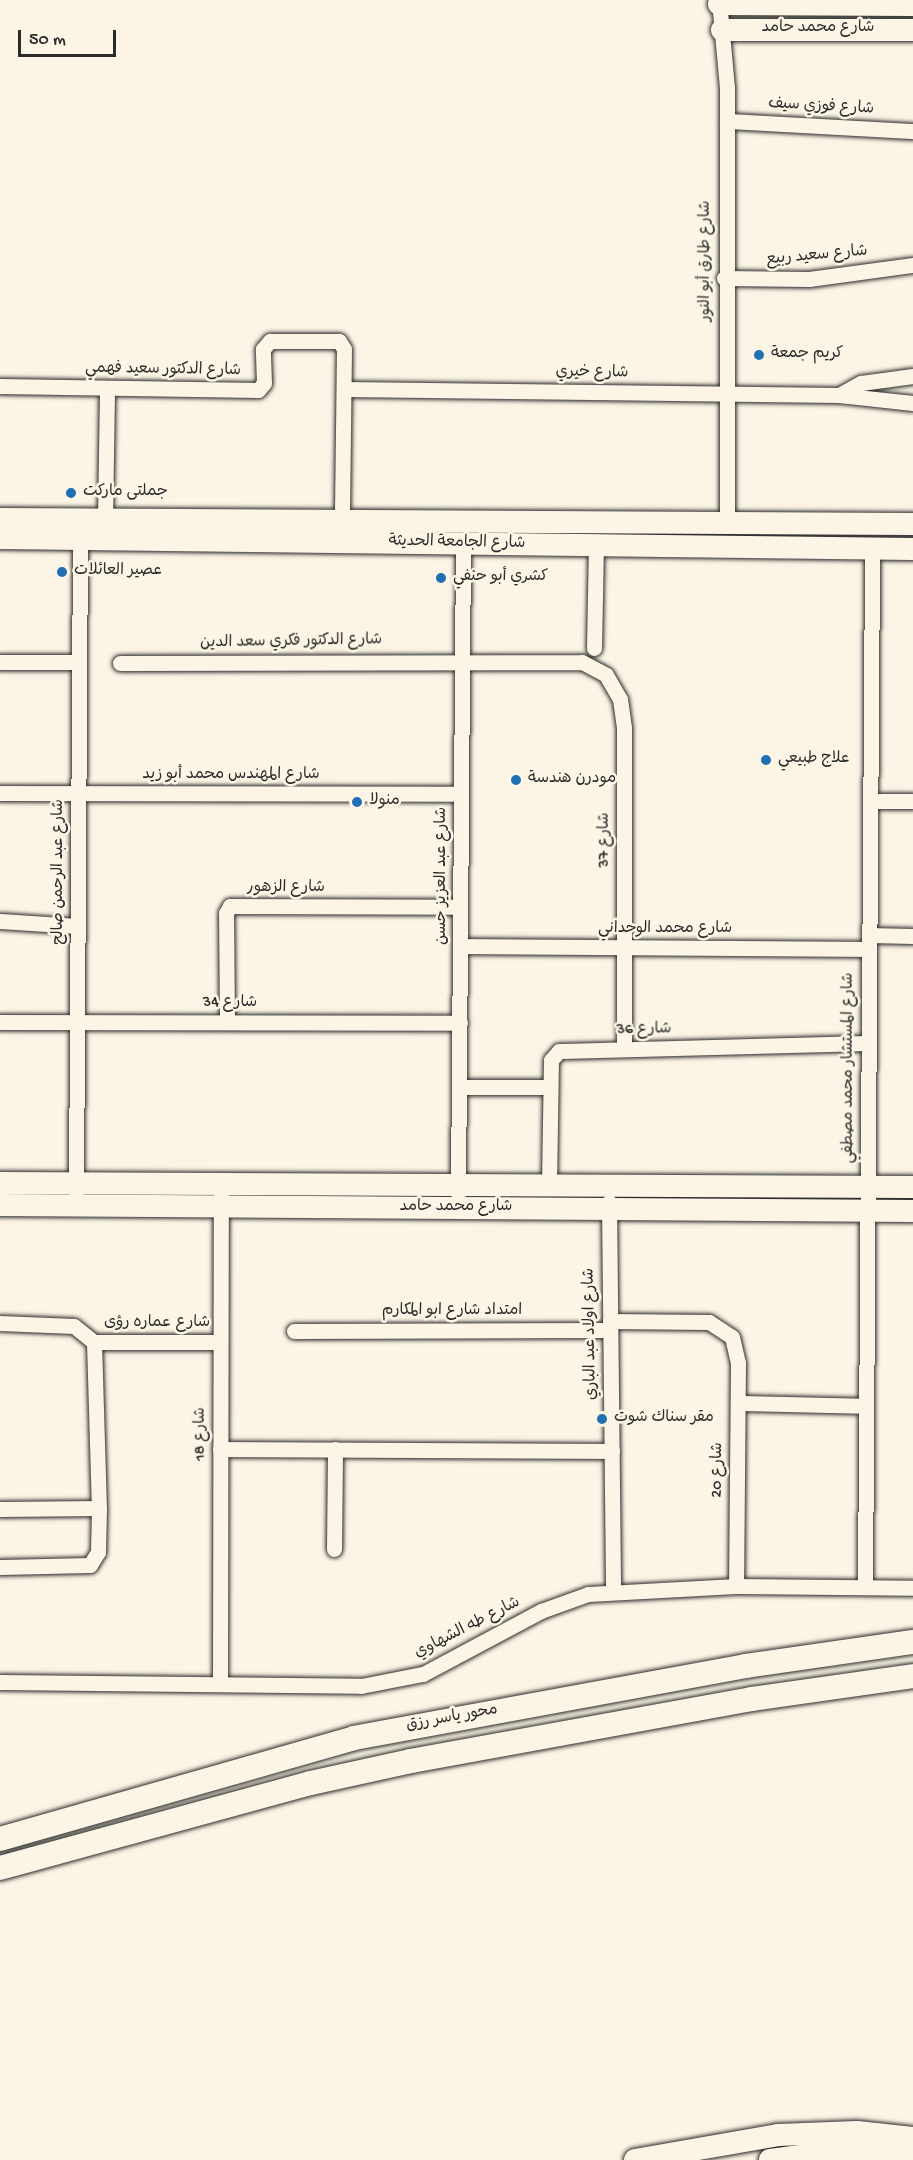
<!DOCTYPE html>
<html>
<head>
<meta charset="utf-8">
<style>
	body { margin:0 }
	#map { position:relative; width:913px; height:2160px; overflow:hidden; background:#fcf5e5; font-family:"Gochi Hand","Playpen Sans Arabic",sans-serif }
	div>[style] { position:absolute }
	.roads { filter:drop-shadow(0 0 2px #2b2b2b) drop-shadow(0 0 2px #2b2b2b) }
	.street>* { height:15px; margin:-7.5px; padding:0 7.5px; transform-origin:7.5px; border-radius:7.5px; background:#fcf5e5 }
	.secondary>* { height:22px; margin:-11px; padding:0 11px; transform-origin:11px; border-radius:11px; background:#fcf5e5 }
	.primary>* { height:24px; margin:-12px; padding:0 12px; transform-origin:12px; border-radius:12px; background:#fcf5e5 }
	.dots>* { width:16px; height:16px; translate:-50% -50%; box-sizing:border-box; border:3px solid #fcf5e5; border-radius:50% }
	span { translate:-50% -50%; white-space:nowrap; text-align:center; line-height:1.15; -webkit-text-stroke:5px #fcf5e5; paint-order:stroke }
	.street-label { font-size:16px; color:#2b2b2b }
	.poi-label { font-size:16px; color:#2b2b2b }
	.left { translate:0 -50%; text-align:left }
	.scale { position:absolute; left:18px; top:30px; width:98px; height:27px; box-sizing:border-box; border:3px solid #2b2b2b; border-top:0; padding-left:8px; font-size:18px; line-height:21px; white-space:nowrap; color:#2b2b2b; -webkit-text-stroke:4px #fcf5e5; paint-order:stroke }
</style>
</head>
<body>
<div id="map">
	<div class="roads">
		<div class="street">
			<div style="left:719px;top:0;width:88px;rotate:84.8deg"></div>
			<div style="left:727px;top:88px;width:436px;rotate:90deg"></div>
			<div style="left:727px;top:121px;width:186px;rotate:3.1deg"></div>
			<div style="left:724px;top:278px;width:85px;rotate:0.7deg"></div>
			<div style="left:809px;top:279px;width:105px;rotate:-7.7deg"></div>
			<div style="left:0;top:386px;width:258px;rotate:0.9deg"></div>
			<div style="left:258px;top:390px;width:9px;rotate:-49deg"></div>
			<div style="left:264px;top:383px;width:34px;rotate:-92deg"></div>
			<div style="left:263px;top:349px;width:11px;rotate:-49deg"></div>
			<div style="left:270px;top:341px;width:69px"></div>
			<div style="left:339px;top:341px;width:9px;rotate:58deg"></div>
			<div style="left:344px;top:349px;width:172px;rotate:90.7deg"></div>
			<div style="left:344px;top:389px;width:495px;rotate:0.7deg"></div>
			<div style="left:839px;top:395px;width:74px;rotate:6.2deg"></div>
			<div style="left:839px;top:395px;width:25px;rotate:-29deg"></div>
			<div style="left:861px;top:383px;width:52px;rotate:-7.7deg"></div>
			<div style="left:105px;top:519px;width:131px;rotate:-89.1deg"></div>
			<div style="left:594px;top:648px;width:102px;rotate:-88.9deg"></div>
			<div style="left:0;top:662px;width:79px"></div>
			<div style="left:120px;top:663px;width:462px;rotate:-0.1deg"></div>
			<div style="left:582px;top:662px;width:27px;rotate:28deg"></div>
			<div style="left:606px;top:675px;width:28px;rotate:60deg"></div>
			<div style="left:620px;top:699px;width:29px;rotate:82deg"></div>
			<div style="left:624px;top:728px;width:321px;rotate:90deg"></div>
			<div style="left:0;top:793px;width:461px;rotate:0.1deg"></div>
			<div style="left:870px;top:801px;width:43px"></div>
			<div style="left:0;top:921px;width:78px;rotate:3.7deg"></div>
			<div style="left:869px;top:935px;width:44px;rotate:1.3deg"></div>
			<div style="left:460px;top:946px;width:409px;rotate:0.4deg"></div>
			<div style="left:0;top:1022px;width:460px;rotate:0.1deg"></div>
			<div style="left:227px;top:1022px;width:109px;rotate:-90.5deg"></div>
			<div style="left:226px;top:913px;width:8px;rotate:-60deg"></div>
			<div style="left:230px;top:906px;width:230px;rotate:0.2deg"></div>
			<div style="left:459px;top:1087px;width:91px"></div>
			<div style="left:549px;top:1186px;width:126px;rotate:-89.1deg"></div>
			<div style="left:551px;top:1060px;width:12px;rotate:-48deg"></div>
			<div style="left:559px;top:1051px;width:309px;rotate:-1.5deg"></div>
			<div style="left:76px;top:1191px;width:653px;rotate:-89.65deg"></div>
			<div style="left:458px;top:1193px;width:649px;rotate:-89.56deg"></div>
			<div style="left:609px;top:1202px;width:388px;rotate:89.4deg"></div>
			<div style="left:610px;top:1321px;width:99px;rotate:0.6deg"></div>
			<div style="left:709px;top:1322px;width:27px;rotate:33deg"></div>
			<div style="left:732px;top:1337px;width:27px;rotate:77deg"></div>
			<div style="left:738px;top:1363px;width:223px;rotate:90.5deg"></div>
			<div style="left:0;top:1323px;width:74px;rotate:2.3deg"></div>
			<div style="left:74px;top:1326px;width:26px;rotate:39deg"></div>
			<div style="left:94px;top:1342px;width:166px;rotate:88.3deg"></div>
			<div style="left:99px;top:1508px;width:44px;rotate:91.3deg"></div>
			<div style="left:98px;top:1552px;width:15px;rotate:122deg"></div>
			<div style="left:90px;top:1565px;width:90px;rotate:178.7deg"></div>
			<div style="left:294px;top:1331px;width:316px;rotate:-0.2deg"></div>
			<div style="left:94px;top:1342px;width:126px"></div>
			<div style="left:738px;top:1403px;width:128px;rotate:1.3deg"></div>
			<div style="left:220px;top:1449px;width:392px;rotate:0.3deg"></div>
			<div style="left:0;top:1509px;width:99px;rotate:-0.6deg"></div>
			<div style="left:334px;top:1549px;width:100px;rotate:-89.4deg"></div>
			<div style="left:865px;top:1587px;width:1037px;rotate:-89.61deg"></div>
			<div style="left:0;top:1682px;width:361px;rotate:0.6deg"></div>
			<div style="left:361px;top:1686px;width:63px;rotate:-11deg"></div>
			<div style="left:423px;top:1674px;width:134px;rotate:-28.1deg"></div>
			<div style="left:541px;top:1611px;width:50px;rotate:-19.9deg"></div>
			<div style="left:588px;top:1594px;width:148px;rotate:-3.1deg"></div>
			<div style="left:736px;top:1586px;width:177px;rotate:0.6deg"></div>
			<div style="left:220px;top:1683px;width:486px;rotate:-89.9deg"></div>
		</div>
		<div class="secondary">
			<div style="left:719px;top:4px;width:194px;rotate:0.3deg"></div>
			<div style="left:722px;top:30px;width:191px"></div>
			<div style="left:0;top:519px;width:913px;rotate:0.31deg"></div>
			<div style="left:0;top:538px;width:913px;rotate:0.69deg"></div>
			<div style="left:0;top:1183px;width:913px;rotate:0.25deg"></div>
			<div style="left:0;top:1205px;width:913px;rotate:0.38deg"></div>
			<div style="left:635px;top:2160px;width:145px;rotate:-9.9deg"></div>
			<div style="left:778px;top:2135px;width:79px;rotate:-2.2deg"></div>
			<div style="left:857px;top:2132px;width:56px;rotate:6.1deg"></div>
			<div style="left:770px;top:2160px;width:77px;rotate:-7.5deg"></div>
			<div style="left:846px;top:2150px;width:67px;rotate:3.4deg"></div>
		</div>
		<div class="primary">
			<div style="left:0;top:1839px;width:368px;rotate:-15.9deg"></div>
			<div style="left:354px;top:1738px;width:399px;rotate:-10.4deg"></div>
			<div style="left:746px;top:1666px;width:169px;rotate:-8.2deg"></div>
			<div style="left:0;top:1868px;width:322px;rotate:-15.3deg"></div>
			<div style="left:311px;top:1783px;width:102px;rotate:-12.4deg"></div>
			<div style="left:411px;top:1761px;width:347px;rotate:-10.3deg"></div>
			<div style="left:752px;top:1699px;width:163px;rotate:-8.1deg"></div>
		</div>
	</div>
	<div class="dots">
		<div style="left:759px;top:355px;background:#1f6fb2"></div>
		<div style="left:71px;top:493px;background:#1f6fb2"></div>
		<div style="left:62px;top:572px;background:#1f6fb2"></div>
		<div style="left:441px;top:578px;background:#1f6fb2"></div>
		<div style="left:766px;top:760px;background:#1f6fb2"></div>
		<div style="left:516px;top:780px;background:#1f6fb2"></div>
		<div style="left:357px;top:802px;background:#1f6fb2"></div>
		<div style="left:602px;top:1419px;background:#1f6fb2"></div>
	</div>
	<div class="street-label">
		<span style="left:818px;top:29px">شارع محمد حامد</span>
		<span style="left:821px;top:108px;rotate:3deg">شارع فوزي سيف</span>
		<span style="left:817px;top:257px;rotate:-5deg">شارع سعيد ربيع</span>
		<span style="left:707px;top:261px;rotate:-90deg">شارع طارق أبو النور</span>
		<span style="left:163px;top:371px;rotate:1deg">شارع الدكتور سعيد فهمي</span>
		<span style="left:592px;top:374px;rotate:1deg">شارع خيري</span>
		<span style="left:457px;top:544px;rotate:1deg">شارع الجامعة الحديثة</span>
		<span style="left:291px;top:643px;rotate:-1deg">شارع الدكتور فكري سعد الدين</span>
		<span style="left:231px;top:776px">شارع المهندس محمد أبو زيد</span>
		<span style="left:606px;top:840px;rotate:-90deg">شارع 37</span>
		<span style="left:60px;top:872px;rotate:-90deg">شارع عبد الرحمن صالح</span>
		<span style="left:443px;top:876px;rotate:-90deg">شارع عبد العزيز حسن</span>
		<span style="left:286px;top:889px">شارع الزهور</span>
		<span style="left:665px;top:930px">شارع محمد الوحداني</span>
		<span style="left:230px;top:1004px">شارع 34</span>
		<span style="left:644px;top:1031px;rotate:-1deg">شارع 36</span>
		<span style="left:850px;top:1068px;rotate:-90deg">شارع المستشار محمد مصطفي</span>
		<span style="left:456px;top:1208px">شارع محمد حامد</span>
		<span style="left:452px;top:1312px">امتداد شارع ابو المكارم</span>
		<span style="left:157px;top:1324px">شارع عماره رؤى</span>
		<span style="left:592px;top:1334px;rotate:-91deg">شارع اولاد عبد الباري</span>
		<span style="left:202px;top:1434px;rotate:-90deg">شارع 18</span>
		<span style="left:719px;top:1470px;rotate:-89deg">شارع 20</span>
		<span style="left:468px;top:1629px;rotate:-27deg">شارع طه الشهاوي</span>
		<span style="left:452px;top:1719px;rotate:-10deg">محور ياسر رزق</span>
	</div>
	<div class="poi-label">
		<span class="left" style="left:771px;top:355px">كريم جمعة</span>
		<span class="left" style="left:83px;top:493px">جملتى ماركت</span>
		<span class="left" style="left:74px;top:572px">عصير العائلات</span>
		<span class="left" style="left:453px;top:578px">كشري أبو حنفي</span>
		<span class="left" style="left:778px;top:760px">علاج طبيعي</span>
		<span class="left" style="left:528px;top:780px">مودرن هندسة</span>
		<span class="left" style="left:369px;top:802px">منولا</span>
		<span class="left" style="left:614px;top:1419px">مقر سناك شوت</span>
	</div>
	<div class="scale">50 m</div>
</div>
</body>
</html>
